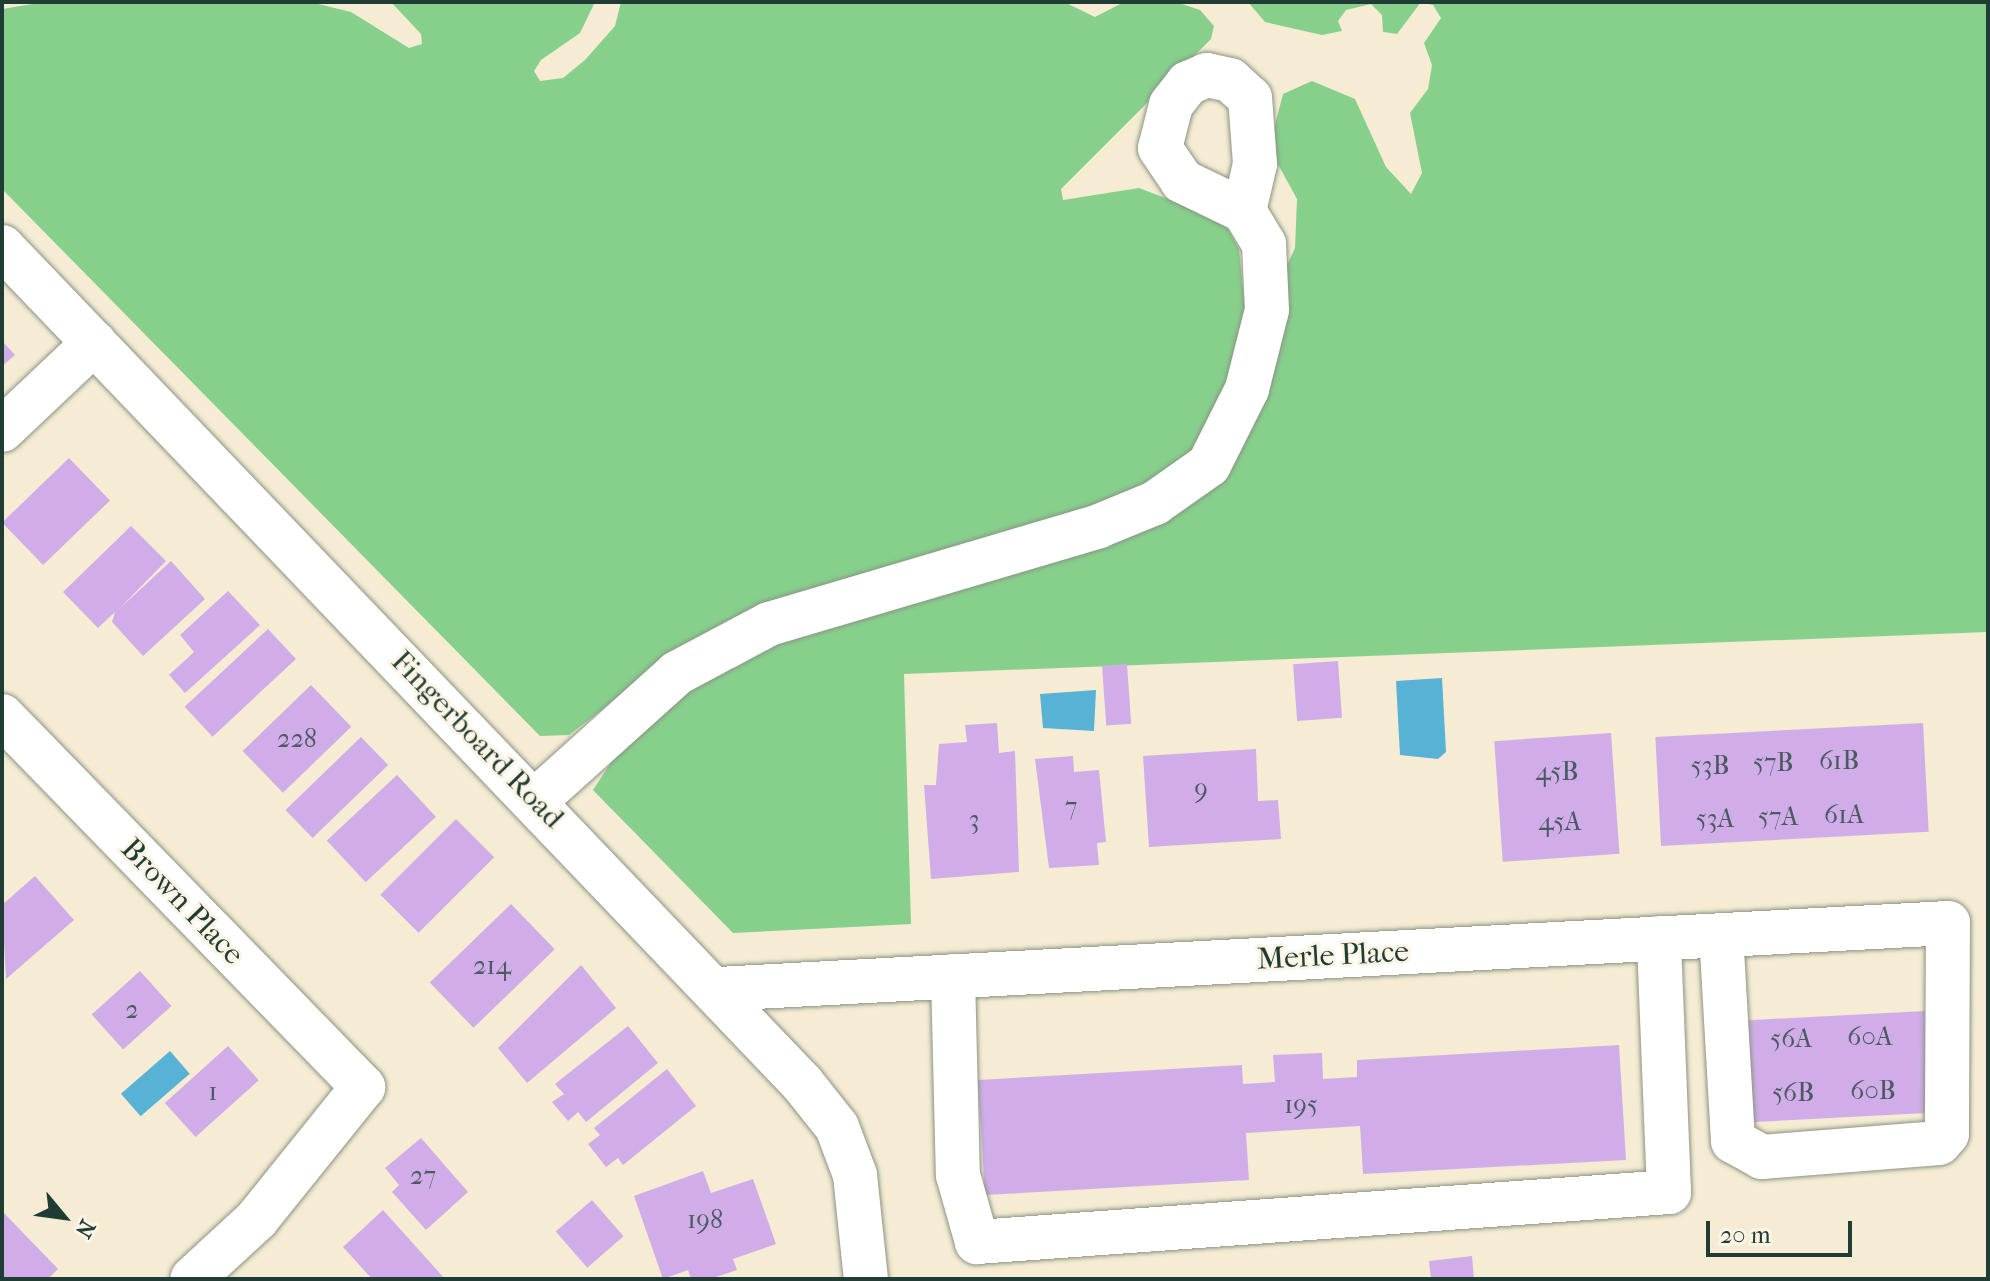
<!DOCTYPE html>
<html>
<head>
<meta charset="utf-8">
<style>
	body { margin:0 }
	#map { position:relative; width:1990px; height:1281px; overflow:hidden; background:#f5ecd3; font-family:"IM FELL French Canon",serif }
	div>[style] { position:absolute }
	.green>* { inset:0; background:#87d08c }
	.water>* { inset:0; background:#58b2d6; transform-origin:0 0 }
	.building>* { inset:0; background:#d0ade8; transform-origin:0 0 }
	.roads { filter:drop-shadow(0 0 2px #8a9484) drop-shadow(0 0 2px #8a9484) }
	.minor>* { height:44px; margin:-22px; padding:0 22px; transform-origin:22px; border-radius:22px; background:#fff }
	span { translate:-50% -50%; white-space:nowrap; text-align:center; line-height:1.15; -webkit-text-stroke:6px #fcf5e5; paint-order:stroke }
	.number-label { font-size:26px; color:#4b5961 }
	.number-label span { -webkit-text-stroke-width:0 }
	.street-label { font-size:30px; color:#1f3d34 }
	.frame { position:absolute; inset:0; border:4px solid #1f3d34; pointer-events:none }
	.north { position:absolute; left:24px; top:1177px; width:80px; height:80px; -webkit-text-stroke:6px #fcf5e5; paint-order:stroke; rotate:119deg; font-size:22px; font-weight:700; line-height:32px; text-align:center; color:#1f3d34 }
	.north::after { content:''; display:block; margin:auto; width:28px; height:36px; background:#1f3d34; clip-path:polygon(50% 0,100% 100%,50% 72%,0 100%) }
	.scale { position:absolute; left:1706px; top:1221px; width:146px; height:36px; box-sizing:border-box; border:4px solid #1f3d34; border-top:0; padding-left:10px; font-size:24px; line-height:28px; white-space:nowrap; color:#1f3d34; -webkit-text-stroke:6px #fcf5e5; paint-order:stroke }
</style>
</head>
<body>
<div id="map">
	<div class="green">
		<div style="clip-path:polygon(45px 2px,310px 2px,351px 12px,409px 48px,422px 44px,421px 34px,391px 2px,595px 2px,580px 33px,541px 60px,534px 71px,540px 81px,563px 78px,585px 60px,615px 26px,621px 2px,1064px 2px,1095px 17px,1124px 2px,1176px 2px,1200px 10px,1214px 26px,1211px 39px,1061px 189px,1063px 200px,1139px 188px,1223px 220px,1239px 249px,1245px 310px,1226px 406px,1182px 464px,1144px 487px,634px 685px,569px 735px,540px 736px,2px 189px,2px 9px)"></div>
		<div style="clip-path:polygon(1248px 2px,1988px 2px,1988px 632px,904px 674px,911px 924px,733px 933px,593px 790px,630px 734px,661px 700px,781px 633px,1175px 506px,1295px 248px,1297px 199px,1269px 148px,1283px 94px,1312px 81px,1355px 99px,1386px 167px,1411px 194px,1422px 173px,1410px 113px,1428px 89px,1432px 65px,1424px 43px,1441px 18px,1433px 5px,1421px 2px,1397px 34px,1383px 32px,1382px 15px,1371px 4px,1346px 10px,1338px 21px,1342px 31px,1322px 35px,1265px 22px)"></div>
	</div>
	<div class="water">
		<div style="clip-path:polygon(1442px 678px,1446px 752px,1438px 759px,1400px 755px,1396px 681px)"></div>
		<div style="clip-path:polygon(1096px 690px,1094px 731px,1043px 728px,1040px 694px)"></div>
		<div style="left:170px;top:1051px;width:30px;height:65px;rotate:49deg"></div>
	</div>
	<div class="building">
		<div style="clip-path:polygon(2px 341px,15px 355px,2px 366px)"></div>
		<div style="left:69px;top:458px;width:59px;height:93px;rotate:46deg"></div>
		<div style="clip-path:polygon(131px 526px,166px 561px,118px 610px,171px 561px,205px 599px,143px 656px,112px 622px,115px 612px,98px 628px,63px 592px)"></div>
		<div style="clip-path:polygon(228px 591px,260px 625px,185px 693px,169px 675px,194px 652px,180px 635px)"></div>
		<div style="left:268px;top:629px;width:41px;height:114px;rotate:47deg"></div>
		<div style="left:1338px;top:661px;width:57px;height:45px;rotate:86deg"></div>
		<div style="left:1127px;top:664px;width:60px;height:25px;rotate:86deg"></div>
		<div style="left:311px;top:685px;width:58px;height:95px;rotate:46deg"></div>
		<div style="clip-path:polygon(997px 723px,999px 753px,1015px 751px,1019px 872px,931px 879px,924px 785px,936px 785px,939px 744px,967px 742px,965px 725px)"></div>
		<div style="left:1923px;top:723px;width:109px;height:268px;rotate:87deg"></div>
		<div style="left:1611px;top:733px;width:121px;height:117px;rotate:86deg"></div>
		<div style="left:361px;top:737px;width:39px;height:105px;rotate:46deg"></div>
		<div style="clip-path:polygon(1256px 749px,1258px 801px,1278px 800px,1281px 839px,1149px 847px,1143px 756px)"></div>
		<div style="clip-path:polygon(1073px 756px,1074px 772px,1099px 770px,1106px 842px,1097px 843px,1099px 865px,1049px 868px,1035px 759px)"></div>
		<div style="left:397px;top:775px;width:57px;height:96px;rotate:47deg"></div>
		<div style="left:456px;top:819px;width:54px;height:107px;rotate:45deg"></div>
		<div style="clip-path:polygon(35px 876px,74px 920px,6px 979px,2px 905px)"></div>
		<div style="left:511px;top:904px;width:63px;height:113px;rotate:46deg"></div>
		<div style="clip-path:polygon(581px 965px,616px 1008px,527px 1083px,498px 1048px)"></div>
		<div style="left:140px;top:971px;width:47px;height:65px;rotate:48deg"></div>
		<div style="left:1925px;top:1011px;width:102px;height:194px;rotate:87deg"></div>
		<div style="clip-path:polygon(628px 1026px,658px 1063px,586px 1122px,578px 1112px,568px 1121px,552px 1102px,564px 1094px,555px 1084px)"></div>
		<div style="clip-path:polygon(1619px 1045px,1626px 1160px,1363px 1174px,1360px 1126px,1246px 1133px,1249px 1180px,985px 1195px,978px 1080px,1242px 1065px,1243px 1084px,1275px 1082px,1273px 1055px,1322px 1053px,1323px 1079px,1357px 1077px,1357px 1060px)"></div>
		<div style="left:228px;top:1046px;width:46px;height:85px;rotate:48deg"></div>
		<div style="clip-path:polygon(667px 1069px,696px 1106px,623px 1165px,618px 1158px,606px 1167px,588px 1144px,600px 1135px,594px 1128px)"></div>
		<div style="clip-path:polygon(421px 1138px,468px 1192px,426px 1230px,392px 1192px,399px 1185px,385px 1168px)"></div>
		<div style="clip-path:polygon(703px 1171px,711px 1193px,753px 1179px,776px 1244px,733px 1259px,737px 1270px,710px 1279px,691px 1279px,688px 1270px,663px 1279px,634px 1196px)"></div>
		<div style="left:592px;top:1200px;width:48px;height:48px;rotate:49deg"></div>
		<div style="clip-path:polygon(383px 1210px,445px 1279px,372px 1279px,343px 1247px)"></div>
		<div style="clip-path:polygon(2px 1211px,58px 1269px,48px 1279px,2px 1279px)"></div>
		<div style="clip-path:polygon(1472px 1256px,1474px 1279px,1431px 1279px,1429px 1261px)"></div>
	</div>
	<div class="roads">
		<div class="minor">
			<div style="left:2px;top:247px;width:1157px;rotate:46.26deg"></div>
			<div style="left:802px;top:1083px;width:56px;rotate:51.5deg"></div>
			<div style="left:837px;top:1127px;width:51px;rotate:69.4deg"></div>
			<div style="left:855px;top:1175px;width:105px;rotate:84deg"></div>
			<div style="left:2px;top:430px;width:127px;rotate:-43.4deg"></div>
			<div style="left:2px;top:716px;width:518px;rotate:45.78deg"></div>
			<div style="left:363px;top:1087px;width:169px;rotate:128.8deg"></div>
			<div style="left:257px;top:1219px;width:88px;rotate:137.3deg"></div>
			<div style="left:536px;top:800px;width:190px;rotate:-42deg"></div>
			<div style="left:677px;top:673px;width:104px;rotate:-28deg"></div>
			<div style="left:769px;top:624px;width:344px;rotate:-16.5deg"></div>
			<div style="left:1099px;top:526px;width:61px;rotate:-22.3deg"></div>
			<div style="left:1155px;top:503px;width:66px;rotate:-35.1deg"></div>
			<div style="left:1209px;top:465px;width:85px;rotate:-63.4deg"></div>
			<div style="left:1247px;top:389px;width:81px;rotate:-75.8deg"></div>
			<div style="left:1267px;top:310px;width:66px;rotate:-92.6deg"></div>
			<div style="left:1264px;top:244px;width:39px;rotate:-121deg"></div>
			<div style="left:1244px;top:211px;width:48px;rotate:-76.8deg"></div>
			<div style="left:1255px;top:164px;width:66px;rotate:-94.3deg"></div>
			<div style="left:1250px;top:98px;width:27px;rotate:-138deg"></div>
			<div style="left:1230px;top:80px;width:24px;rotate:-168deg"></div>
			<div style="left:1207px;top:75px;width:21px;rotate:157deg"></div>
			<div style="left:1188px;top:83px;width:28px;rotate:128deg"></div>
			<div style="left:1171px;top:105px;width:44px;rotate:104.3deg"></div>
			<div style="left:1160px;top:148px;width:40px;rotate:56deg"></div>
			<div style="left:1182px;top:181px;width:69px;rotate:25.8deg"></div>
			<div style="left:953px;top:976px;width:199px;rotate:88.6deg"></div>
			<div style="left:958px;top:1175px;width:70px;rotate:74.2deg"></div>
			<div style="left:977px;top:1242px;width:694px;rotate:-4.13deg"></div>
			<div style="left:1669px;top:1192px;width:254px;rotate:-92.3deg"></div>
			<div style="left:718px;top:989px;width:1232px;rotate:-3.07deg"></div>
			<div style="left:1948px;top:923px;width:211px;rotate:90.3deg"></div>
			<div style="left:1947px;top:1134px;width:12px;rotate:132deg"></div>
			<div style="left:1939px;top:1143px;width:178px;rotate:175.5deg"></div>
			<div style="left:1762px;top:1157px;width:33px;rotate:-151deg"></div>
			<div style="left:1733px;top:1141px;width:206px;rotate:-93.3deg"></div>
		</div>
	</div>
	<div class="number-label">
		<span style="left:297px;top:739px">228</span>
		<span style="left:1839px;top:761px">61B</span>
		<span style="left:1773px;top:763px">57B</span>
		<span style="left:1710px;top:766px">53B</span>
		<span style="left:1557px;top:772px">45B</span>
		<span style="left:1201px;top:789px">9</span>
		<span style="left:1071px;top:807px">7</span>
		<span style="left:1844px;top:815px">61A</span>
		<span style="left:1778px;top:817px">57A</span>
		<span style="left:1715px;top:819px">53A</span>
		<span style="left:974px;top:820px">3</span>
		<span style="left:1560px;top:822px">45A</span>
		<span style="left:492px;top:966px">214</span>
		<span style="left:132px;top:1010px">2</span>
		<span style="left:1870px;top:1037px">60A</span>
		<span style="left:1791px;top:1039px">56A</span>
		<span style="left:1873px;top:1091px">60B</span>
		<span style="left:213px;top:1092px">1</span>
		<span style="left:1793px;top:1093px">56B</span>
		<span style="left:1301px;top:1105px">195</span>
		<span style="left:423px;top:1176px">27</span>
		<span style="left:705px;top:1220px">198</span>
	</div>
	<div class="street-label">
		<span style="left:477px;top:740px;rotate:46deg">Fingerboard Road</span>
		<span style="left:182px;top:902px;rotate:46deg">Brown Place</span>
		<span style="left:1333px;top:956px;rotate:-3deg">Merle Place</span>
	</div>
	<div class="frame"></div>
	<div class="north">N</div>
	<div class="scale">20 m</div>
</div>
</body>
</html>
